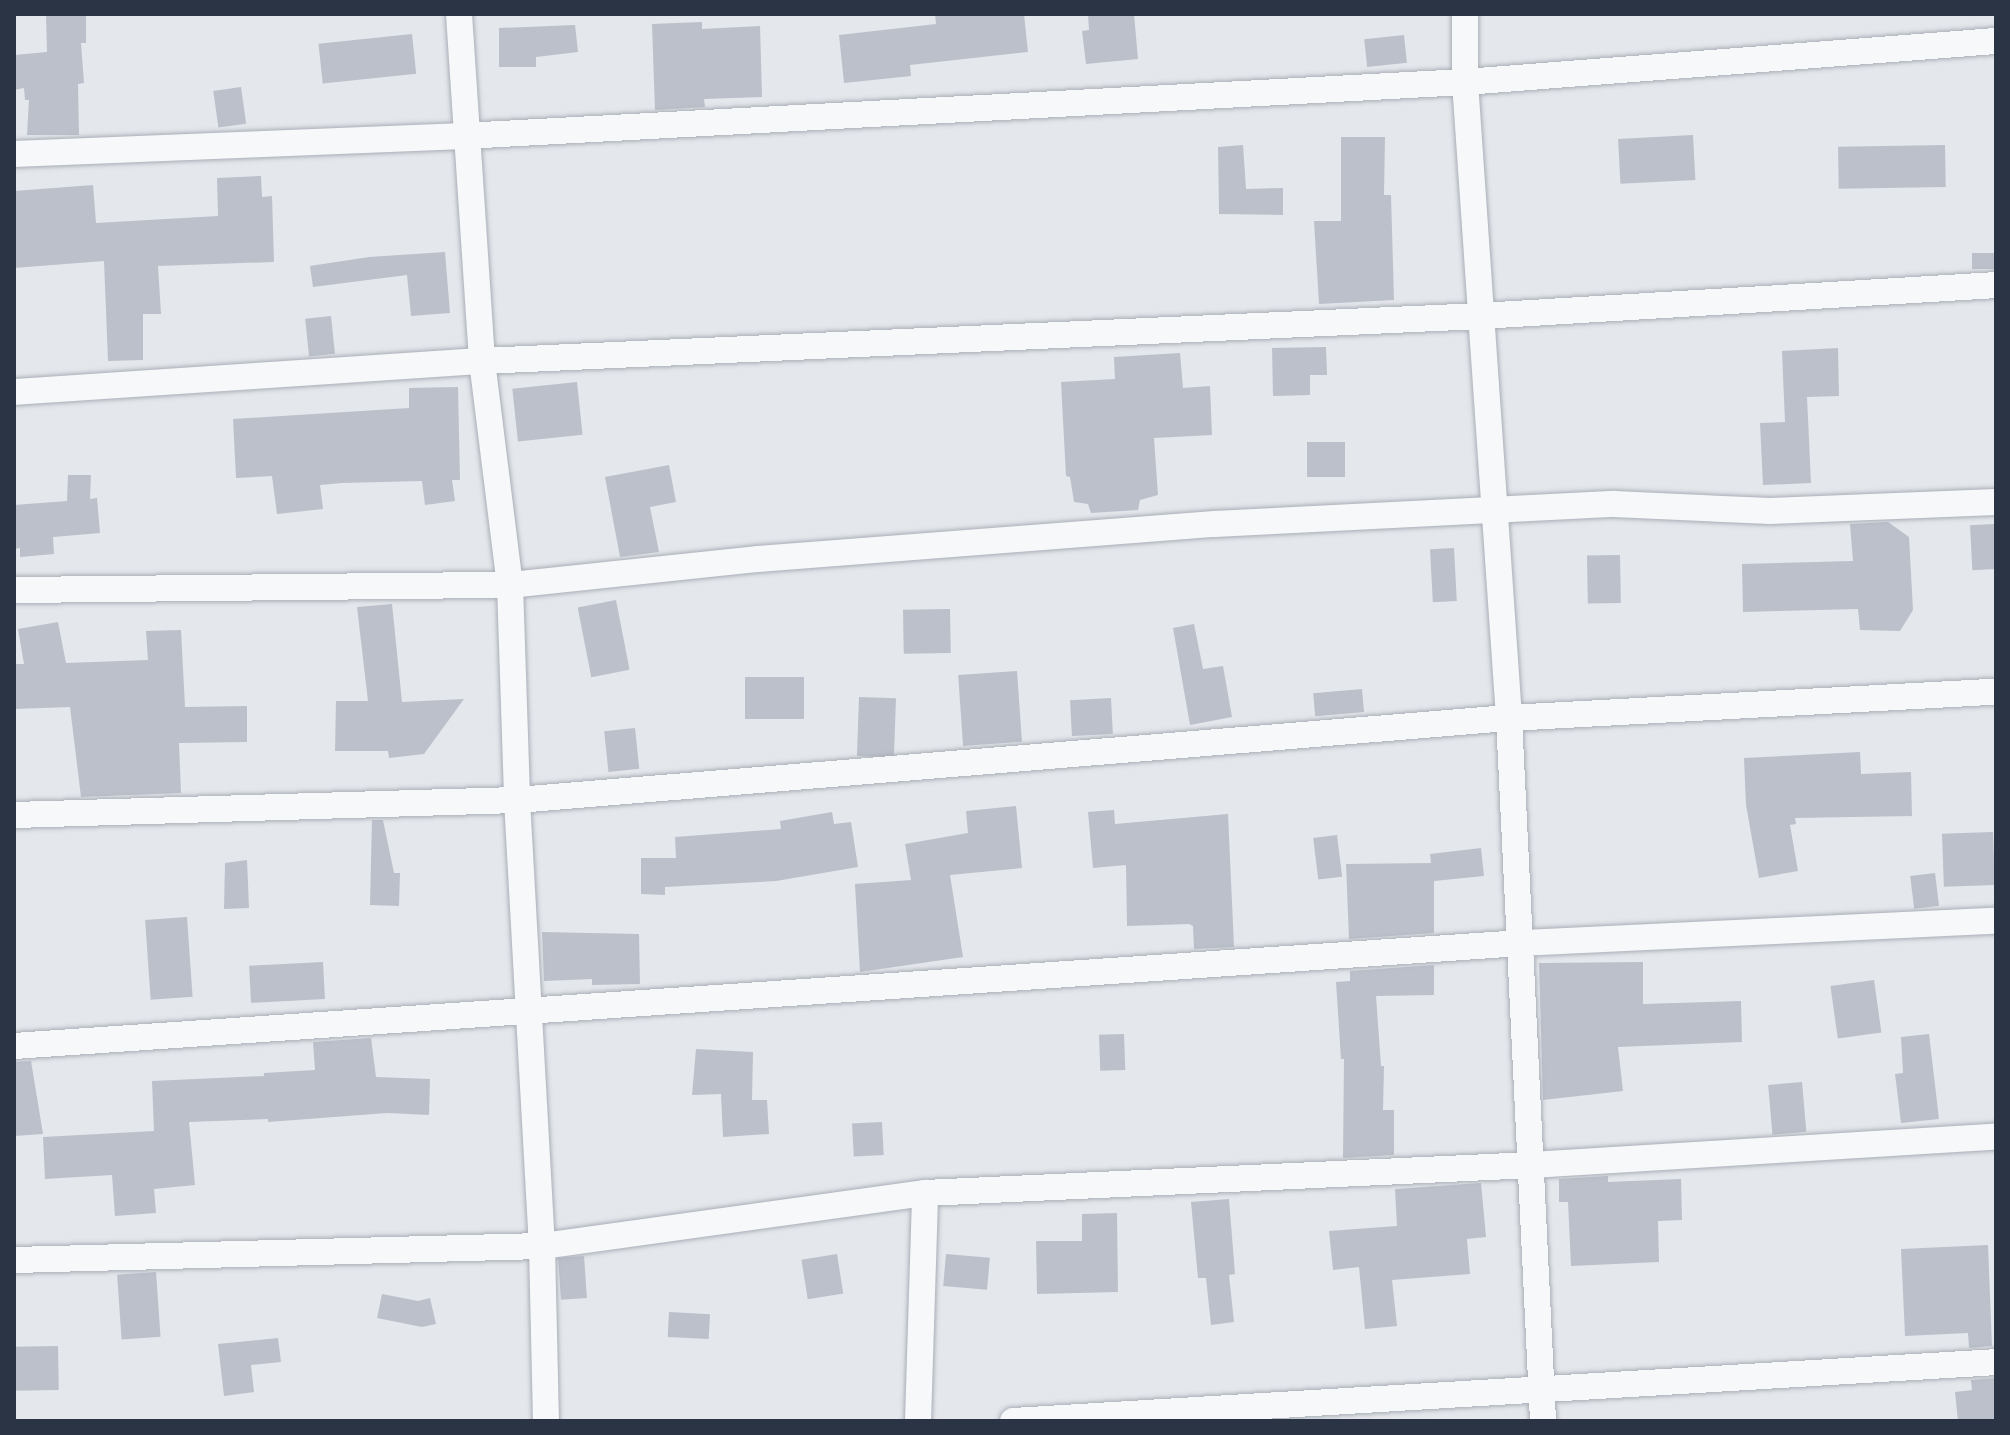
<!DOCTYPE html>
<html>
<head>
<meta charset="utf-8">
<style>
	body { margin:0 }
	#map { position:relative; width:2010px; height:1435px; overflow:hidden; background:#e4e7ec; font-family:"Fira Sans Condensed",sans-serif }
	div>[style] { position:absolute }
	.building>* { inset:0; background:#bbc0ca; transform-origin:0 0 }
	.roads { filter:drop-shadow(0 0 2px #a9aeb7) drop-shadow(0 0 2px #a9aeb7) }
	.street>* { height:26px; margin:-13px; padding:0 13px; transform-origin:13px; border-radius:13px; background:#f7f8fa }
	span { translate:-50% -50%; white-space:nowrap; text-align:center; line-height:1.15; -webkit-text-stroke:6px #f4f6f9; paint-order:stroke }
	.frame { position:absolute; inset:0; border:16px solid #2b3445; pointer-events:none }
</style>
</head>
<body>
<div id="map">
	<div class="building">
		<div style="clip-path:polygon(46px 14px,86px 14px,86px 43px,81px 43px,84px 83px,78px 84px,79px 135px,27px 135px,29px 100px,25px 100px,24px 88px,14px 90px,14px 55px,47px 52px)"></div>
		<div style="clip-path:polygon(935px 14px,1024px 14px,1028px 52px,910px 65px,911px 76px,844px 83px,839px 35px,936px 24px)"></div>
		<div style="clip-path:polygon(1088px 14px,1134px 14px,1138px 59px,1086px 64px,1082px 31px,1089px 30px)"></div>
		<div style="clip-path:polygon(702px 22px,702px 29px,760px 26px,762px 97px,704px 99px,705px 107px,655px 110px,652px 24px)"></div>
		<div style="clip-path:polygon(575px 25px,578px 52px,536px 57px,536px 67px,499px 67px,499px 28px)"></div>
		<div style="left:412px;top:34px;width:40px;height:94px;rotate:84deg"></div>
		<div style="left:1404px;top:35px;width:28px;height:40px;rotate:84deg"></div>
		<div style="left:241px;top:87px;width:37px;height:28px;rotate:82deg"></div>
		<div style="left:1693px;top:135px;width:45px;height:75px;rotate:87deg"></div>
		<div style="clip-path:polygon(1341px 137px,1385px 137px,1384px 195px,1391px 195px,1394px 300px,1319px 304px,1314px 221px,1341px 221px)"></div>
		<div style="clip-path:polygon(1243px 145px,1246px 189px,1283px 188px,1283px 215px,1219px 214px,1218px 147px)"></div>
		<div style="left:1945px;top:145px;width:42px;height:107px;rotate:89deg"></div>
		<div style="clip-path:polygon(261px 176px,262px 197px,272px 196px,274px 262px,158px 266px,161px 314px,143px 314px,143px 360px,108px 361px,104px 261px,14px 268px,14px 191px,93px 185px,96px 223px,218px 216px,217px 178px)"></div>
		<div style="clip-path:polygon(445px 252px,450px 313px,411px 316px,407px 275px,313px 287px,310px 266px,369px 257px)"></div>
		<div style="left:1996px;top:253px;width:16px;height:24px;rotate:90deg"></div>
		<div style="left:331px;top:316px;width:38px;height:26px;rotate:84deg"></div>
		<div style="clip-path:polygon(1326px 347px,1327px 375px,1310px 375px,1310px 395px,1273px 396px,1272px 348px)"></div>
		<div style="clip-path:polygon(1838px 348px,1839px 396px,1807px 397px,1811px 483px,1763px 485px,1760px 423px,1785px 422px,1782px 351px)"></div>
		<div style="clip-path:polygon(1180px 353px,1183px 388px,1210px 386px,1212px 435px,1154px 438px,1158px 495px,1140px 500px,1138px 510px,1091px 513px,1088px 504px,1074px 502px,1070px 477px,1066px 476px,1061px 382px,1115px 379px,1114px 357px)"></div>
		<div style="left:577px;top:382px;width:53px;height:65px;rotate:84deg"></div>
		<div style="clip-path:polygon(458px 387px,460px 480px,452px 480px,455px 501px,425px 505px,422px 481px,342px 483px,320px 485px,323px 509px,277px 514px,272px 476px,236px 478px,233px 419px,409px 408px,409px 388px)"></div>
		<div style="left:1307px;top:442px;width:38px;height:35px"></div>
		<div style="clip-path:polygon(669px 465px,676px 502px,650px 507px,659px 552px,620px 557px,605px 477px)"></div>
		<div style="clip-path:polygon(68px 475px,91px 475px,90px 499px,97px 498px,100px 533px,53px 537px,54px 554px,20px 557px,20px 548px,14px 549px,14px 505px,67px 501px)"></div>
		<div style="clip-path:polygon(1888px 522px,1909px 537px,1913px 610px,1900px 631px,1860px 630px,1858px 609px,1743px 612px,1742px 564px,1853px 561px,1850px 524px)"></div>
		<div style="left:1994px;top:524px;width:45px;height:24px;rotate:87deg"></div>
		<div style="left:1454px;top:548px;width:53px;height:24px;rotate:87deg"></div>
		<div style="left:1620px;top:555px;width:48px;height:33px;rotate:89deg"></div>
		<div style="left:616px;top:600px;width:71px;height:39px;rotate:79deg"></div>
		<div style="clip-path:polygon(392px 604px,402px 702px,464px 699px,424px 754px,389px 758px,388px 751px,335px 751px,336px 701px,368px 701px,357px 607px)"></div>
		<div style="left:950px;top:609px;width:44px;height:47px;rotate:89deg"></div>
		<div style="clip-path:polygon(58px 622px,66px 663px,148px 660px,146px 631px,181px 630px,185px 707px,247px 706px,247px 742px,179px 743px,181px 793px,81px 797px,70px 707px,14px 709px,14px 664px,24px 664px,18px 629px)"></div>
		<div style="clip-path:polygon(1194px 624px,1203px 669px,1223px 666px,1232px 717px,1190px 725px,1173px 628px)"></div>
		<div style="left:1017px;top:671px;width:71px;height:59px;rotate:86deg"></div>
		<div style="left:804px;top:677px;width:42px;height:59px;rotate:90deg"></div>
		<div style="left:1362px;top:689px;width:23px;height:49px;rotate:85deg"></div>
		<div style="left:859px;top:697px;width:37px;height:59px;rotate:2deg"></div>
		<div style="left:1111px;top:698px;width:36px;height:41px;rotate:87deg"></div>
		<div style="left:635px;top:728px;width:41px;height:31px;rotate:84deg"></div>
		<div style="clip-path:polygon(1860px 752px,1861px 774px,1911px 772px,1912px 816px,1795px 818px,1796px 824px,1790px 825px,1798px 871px,1759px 878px,1746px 805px,1744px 758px)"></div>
		<div style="clip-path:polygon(1016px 806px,1022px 868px,950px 875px,963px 957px,860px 972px,855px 884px,911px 880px,905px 844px,968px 833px,966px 811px)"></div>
		<div style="clip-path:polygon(1114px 810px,1115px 824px,1228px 814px,1234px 947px,1194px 949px,1193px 926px,1189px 924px,1127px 926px,1126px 865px,1093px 868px,1088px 812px)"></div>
		<div style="clip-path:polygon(832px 812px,834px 824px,851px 822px,858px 867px,776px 881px,665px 887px,665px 895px,641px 894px,641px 858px,676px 858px,675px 837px,781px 829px,780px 821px)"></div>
		<div style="clip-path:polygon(372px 820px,383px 820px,394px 873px,400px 873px,399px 906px,370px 905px)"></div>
		<div style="left:1993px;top:832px;width:53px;height:51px;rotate:88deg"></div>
		<div style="left:1337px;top:835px;width:42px;height:24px;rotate:83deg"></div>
		<div style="clip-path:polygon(1481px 848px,1484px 876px,1434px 881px,1434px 933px,1349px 939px,1346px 864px,1431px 863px,1430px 854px)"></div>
		<div style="clip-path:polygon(247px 860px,249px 908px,224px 909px,225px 863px)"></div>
		<div style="left:1935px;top:873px;width:33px;height:25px;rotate:83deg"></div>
		<div style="left:187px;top:917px;width:80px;height:42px;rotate:86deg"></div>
		<div style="clip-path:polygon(542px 932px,639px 934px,640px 984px,592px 985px,592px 979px,544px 981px)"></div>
		<div style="left:323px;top:962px;width:37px;height:74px;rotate:87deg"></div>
		<div style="clip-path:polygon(1643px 962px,1643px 1004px,1741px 1001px,1742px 1042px,1618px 1047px,1623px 1091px,1543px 1100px,1539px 963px)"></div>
		<div style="clip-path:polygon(1434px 965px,1434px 995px,1376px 996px,1381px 1066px,1384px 1066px,1383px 1110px,1394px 1110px,1394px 1155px,1343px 1158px,1344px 1059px,1341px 1059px,1336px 982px,1350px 981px,1350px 971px)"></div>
		<div style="left:1874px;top:980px;width:53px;height:44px;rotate:82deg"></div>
		<div style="left:1124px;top:1034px;width:36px;height:25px;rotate:88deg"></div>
		<div style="clip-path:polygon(1929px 1034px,1939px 1119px,1901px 1123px,1895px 1074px,1903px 1073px,1901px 1037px)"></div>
		<div style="clip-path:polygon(371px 1038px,376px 1077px,430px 1079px,429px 1115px,387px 1113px,268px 1122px,268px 1119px,189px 1122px,195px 1185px,154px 1189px,156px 1213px,115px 1216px,112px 1175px,45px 1179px,43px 1137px,154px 1131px,152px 1081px,264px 1076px,264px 1073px,315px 1070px,313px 1042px)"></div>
		<div style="clip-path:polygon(696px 1049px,753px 1052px,752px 1100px,767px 1100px,769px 1134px,723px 1137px,721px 1094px,692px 1095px)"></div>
		<div style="clip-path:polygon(31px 1061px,43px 1134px,14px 1136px,14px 1062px)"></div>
		<div style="left:1802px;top:1082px;width:50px;height:34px;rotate:85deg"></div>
		<div style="left:882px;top:1122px;width:33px;height:30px;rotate:87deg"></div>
		<div style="clip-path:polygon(1608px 1176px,1608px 1182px,1681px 1179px,1682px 1220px,1658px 1221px,1659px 1262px,1571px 1266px,1568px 1202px,1559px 1202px,1559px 1179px)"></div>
		<div style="clip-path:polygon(1481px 1183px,1486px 1237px,1467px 1239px,1470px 1274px,1392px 1280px,1397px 1326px,1365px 1329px,1359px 1267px,1333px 1270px,1329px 1231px,1397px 1226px,1395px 1189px)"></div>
		<div style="clip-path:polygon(1229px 1199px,1235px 1274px,1229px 1275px,1234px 1322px,1211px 1325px,1206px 1278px,1198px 1278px,1191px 1202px)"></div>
		<div style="clip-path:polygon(1117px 1213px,1118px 1292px,1037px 1294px,1036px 1241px,1082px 1241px,1082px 1214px)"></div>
		<div style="clip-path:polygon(1988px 1245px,1992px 1346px,1969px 1348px,1968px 1333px,1905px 1336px,1901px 1249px)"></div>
		<div style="left:837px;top:1254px;width:40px;height:36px;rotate:81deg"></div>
		<div style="left:946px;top:1254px;width:44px;height:32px;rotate:5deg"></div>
		<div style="left:584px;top:1256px;width:42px;height:26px;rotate:86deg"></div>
		<div style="left:156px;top:1272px;width:65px;height:39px;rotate:86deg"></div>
		<div style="clip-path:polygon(382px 1294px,418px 1301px,430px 1298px,436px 1324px,422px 1327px,377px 1318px)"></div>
		<div style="left:669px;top:1312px;width:41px;height:25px;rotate:3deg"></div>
		<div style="clip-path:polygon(278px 1338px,281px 1362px,251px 1365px,254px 1392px,224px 1396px,218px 1344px)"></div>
		<div style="left:58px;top:1346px;width:44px;height:44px;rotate:89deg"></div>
		<div style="clip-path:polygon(1996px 1378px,1996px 1421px,1958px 1421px,1955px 1392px,1972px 1390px,1971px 1380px)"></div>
	</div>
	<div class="roads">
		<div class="street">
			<div style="left:459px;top:14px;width:348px;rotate:86.2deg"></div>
			<div style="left:482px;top:361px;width:226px;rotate:82.9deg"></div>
			<div style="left:510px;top:585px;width:215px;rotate:88.1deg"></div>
			<div style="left:517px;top:800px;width:447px;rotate:86.8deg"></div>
			<div style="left:542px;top:1246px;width:175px;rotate:88.7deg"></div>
			<div style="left:1465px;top:14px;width:68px;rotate:90deg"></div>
			<div style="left:1465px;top:82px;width:638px;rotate:86.04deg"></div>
			<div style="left:1509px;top:718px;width:704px;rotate:87.23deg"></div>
			<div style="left:14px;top:154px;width:450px;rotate:-2.3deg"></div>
			<div style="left:464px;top:136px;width:1002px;rotate:-3.09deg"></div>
			<div style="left:1465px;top:82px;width:533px;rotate:-4.42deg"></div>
			<div style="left:14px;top:392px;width:469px;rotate:-3.8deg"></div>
			<div style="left:482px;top:361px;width:1000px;rotate:-2.58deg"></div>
			<div style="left:1481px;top:316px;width:516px;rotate:-3.44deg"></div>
			<div style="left:14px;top:590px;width:496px;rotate:-0.6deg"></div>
			<div style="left:510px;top:585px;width:249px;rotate:-6deg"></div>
			<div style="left:758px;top:559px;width:458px;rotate:-4.4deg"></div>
			<div style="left:1215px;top:524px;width:400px;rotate:-2.9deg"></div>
			<div style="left:1614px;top:504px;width:156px;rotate:2.6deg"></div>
			<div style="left:1770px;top:511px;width:226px;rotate:-2.3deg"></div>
			<div style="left:14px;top:815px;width:503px;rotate:-1.71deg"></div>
			<div style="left:517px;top:800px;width:995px;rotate:-4.73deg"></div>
			<div style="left:1509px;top:718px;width:488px;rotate:-3.1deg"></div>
			<div style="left:14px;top:1046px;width:1511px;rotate:-3.91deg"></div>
			<div style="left:1521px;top:943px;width:476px;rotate:-2.7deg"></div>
			<div style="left:14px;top:1260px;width:528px;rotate:-1.52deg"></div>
			<div style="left:542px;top:1246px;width:387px;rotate:-7.9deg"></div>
			<div style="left:925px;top:1193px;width:608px;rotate:-2.64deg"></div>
			<div style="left:1532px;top:1165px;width:465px;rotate:-3.5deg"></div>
			<div style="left:918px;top:1421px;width:228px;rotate:-88.2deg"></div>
			<div style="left:1013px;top:1421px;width:985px;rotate:-3.43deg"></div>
		</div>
	</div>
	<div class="frame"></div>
</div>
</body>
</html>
